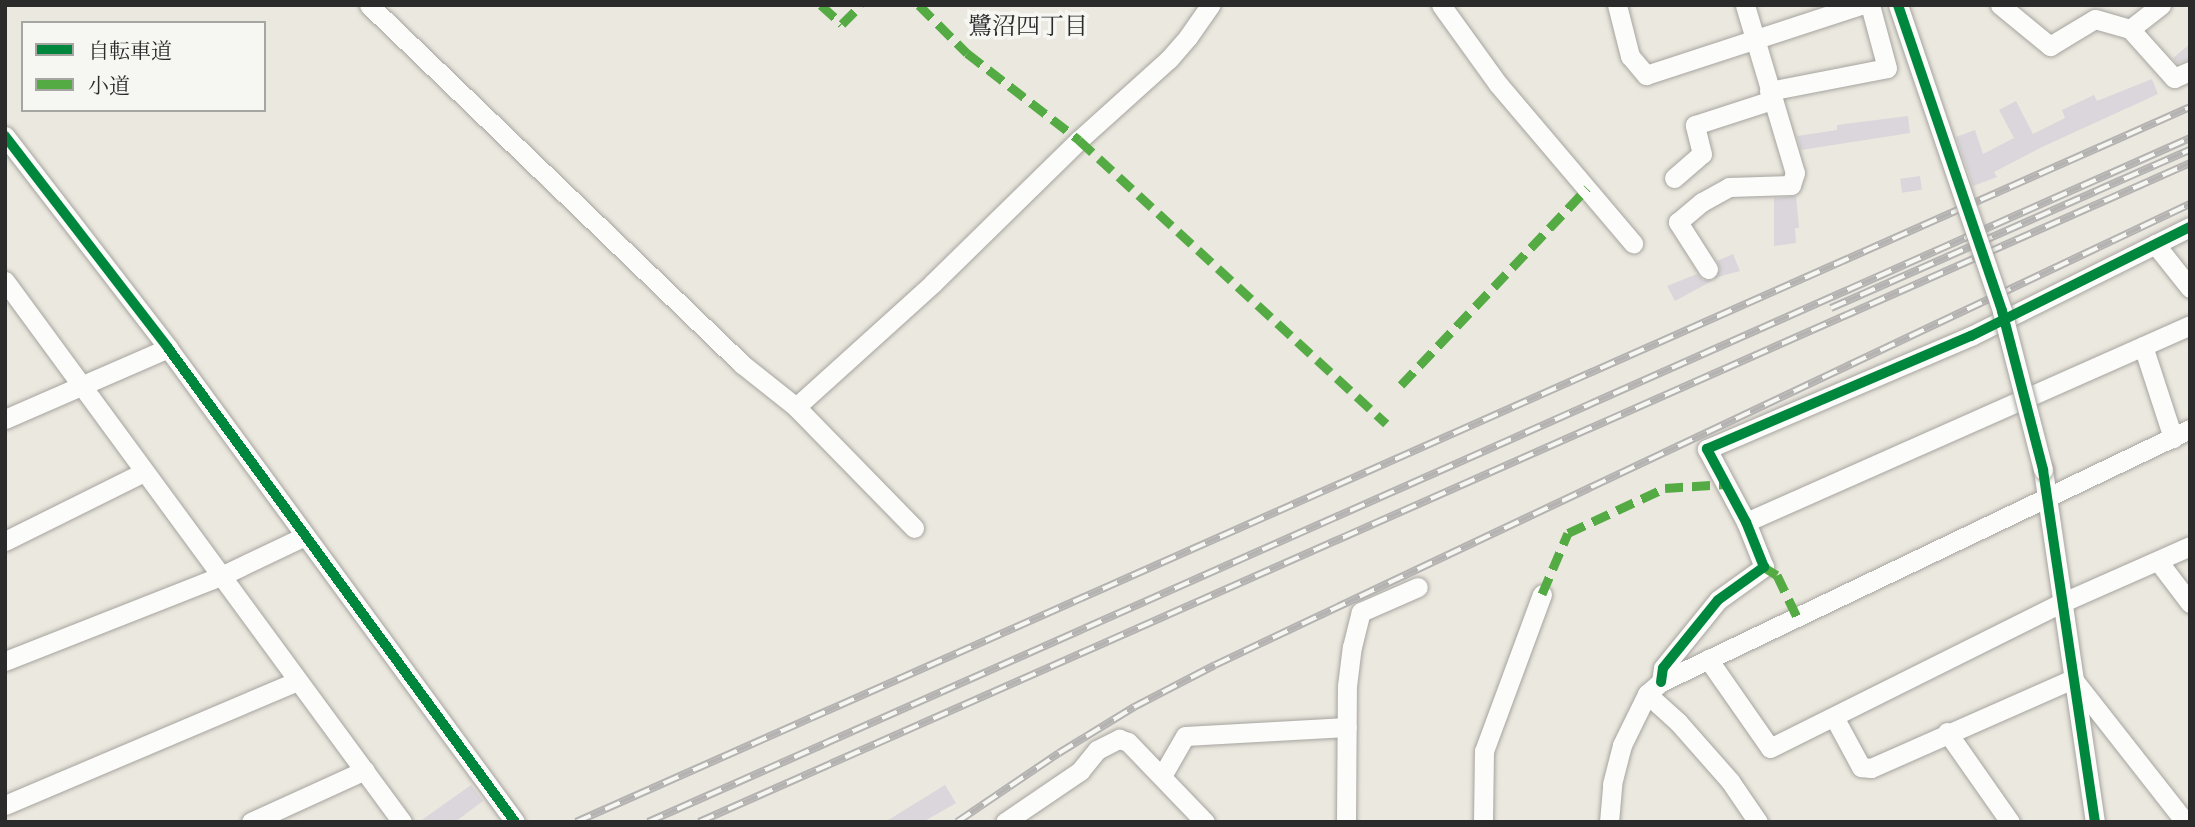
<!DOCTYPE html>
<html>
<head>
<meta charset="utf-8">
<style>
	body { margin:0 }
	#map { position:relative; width:2195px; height:827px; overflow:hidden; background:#ebe8df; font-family:"Libre Bodoni","Noto Serif JP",serif }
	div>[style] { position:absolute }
	.building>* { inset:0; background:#dad6db; transform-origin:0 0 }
	.roads { filter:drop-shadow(0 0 2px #a6a49f) drop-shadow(0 0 2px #a6a49f) }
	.minor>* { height:19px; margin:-9.5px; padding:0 9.5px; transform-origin:9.5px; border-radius:9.5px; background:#fcfcfa }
	.rail>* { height:8px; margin-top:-4px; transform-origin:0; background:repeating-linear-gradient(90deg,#f6f6f2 0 16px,#b4b3b2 0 32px); box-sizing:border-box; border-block:2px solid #b4b3b2 }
	.bridges { filter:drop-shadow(0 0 2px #a6a49f) drop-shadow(0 0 2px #a6a49f) }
	.minor-bridge>* { height:19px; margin:-9.5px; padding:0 9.5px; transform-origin:9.5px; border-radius:9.5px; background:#fcfcfa }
	.quiet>* { height:9px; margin-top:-4.5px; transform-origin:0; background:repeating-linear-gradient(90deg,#54ab44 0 18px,transparent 0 27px) }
	.cycleway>* { height:10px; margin:-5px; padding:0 5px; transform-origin:5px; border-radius:5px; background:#00873e }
	span { translate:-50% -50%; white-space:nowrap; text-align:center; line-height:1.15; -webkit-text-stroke:7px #f6f6f2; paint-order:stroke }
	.neighbourhood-label { font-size:24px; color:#2b2b2b }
	.frame { position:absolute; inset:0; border:7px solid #2b2b2b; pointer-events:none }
	.legend { position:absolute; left:21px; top:21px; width:245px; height:91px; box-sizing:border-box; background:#f6f6f2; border:2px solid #a5a5a2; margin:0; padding:9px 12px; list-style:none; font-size:21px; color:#2b2b2b }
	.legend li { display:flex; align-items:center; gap:14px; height:35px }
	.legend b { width:35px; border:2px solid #a5a5a2 }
</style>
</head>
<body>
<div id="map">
	<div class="building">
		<div style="clip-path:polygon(2190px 44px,2190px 59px,2177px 63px,2173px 58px)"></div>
		<div style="clip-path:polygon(2152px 79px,2158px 94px,2042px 147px,1994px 172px,1997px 177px,1973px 186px,1956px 137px,1975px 130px,1983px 154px,2014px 138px,1999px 110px,2016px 101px,2033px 134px,2065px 118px,2062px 110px,2094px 95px,2097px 101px)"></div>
		<div style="clip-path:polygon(1908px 116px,1910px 133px,1801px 150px,1798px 139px,1797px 136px,1837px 130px,1837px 125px)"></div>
		<div style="left:1920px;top:176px;width:14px;height:20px;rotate:82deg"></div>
		<div style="clip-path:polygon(1796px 196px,1799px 228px,1795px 228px,1796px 243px,1774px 246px,1774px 198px)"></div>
		<div style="clip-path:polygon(1733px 254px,1740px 271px,1721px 276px,1675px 301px,1667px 286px,1697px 274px,1703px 280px,1714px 280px,1720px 269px,1717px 261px)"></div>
		<div style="clip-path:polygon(471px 785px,483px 801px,455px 822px,419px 822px)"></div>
		<div style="clip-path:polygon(945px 785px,956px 803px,923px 822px,885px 822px)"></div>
	</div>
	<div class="roads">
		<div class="minor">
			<div style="left:369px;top:5px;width:518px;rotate:43.9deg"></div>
			<div style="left:742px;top:364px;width:69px;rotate:38.5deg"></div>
			<div style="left:796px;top:407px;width:169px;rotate:45.7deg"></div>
			<div style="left:1441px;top:5px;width:97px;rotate:54.2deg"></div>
			<div style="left:1498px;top:84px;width:209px;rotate:49.7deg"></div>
			<div style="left:1617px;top:5px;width:53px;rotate:75.7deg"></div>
			<div style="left:1630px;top:56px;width:25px;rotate:50deg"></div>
			<div style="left:1646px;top:75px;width:225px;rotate:-18.1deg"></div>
			<div style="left:2000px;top:5px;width:65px;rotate:39.4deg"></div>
			<div style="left:2050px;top:46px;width:52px;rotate:-31deg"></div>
			<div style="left:2095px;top:19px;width:36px;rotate:16deg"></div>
			<div style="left:2161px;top:5px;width:39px;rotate:142deg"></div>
			<div style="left:2130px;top:29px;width:66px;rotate:48.1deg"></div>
			<div style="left:2174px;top:78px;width:17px;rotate:-24deg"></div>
			<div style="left:1769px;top:91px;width:120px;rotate:-11deg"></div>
			<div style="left:1887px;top:68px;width:65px;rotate:-105.1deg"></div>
			<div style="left:5px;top:136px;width:267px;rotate:52.4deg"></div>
			<div style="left:168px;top:348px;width:587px;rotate:53.79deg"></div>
			<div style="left:1674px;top:178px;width:37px;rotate:-41deg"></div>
			<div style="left:1702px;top:154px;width:30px;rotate:-104deg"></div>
			<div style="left:1695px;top:125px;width:81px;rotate:-18deg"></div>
			<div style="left:2155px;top:244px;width:56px;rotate:51.5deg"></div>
			<div style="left:1708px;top:269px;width:56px;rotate:-122.6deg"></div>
			<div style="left:1678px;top:222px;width:31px;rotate:-40deg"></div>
			<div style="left:1702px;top:202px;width:31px;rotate:-29deg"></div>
			<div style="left:1729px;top:187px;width:62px;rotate:-1.8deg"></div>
			<div style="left:1791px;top:185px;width:13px;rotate:-72deg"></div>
			<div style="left:1795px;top:173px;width:175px;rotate:-106.6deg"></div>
			<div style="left:5px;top:281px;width:671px;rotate:53.73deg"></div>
			<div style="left:2143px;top:346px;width:97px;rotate:71.9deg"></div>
			<div style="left:796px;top:407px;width:185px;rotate:-42.1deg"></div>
			<div style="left:933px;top:283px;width:204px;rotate:-44.4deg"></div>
			<div style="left:1079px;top:140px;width:121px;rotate:-42deg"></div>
			<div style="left:1169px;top:59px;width:29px;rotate:-49deg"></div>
			<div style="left:1188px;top:37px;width:39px;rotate:-55deg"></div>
			<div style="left:5px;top:419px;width:178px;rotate:-23.5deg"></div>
			<div style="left:2043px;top:470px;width:356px;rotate:81.6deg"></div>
			<div style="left:1746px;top:522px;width:486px;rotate:-23.9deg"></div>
			<div style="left:5px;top:541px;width:155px;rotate:-26.4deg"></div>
			<div style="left:2158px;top:561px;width:53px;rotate:52.7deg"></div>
			<div style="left:1708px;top:659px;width:108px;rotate:55.1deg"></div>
			<div style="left:1770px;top:748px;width:325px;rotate:-26.5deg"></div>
			<div style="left:2061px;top:603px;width:141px;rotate:-23.8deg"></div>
			<div style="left:5px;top:661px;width:232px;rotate:-21.5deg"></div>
			<div style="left:221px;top:576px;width:93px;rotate:-25.5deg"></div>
			<div style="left:1661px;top:682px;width:14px;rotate:-82deg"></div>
			<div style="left:1663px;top:668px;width:87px;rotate:-51deg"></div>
			<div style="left:1718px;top:600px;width:57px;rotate:-35.7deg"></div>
			<div style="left:1764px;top:567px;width:48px;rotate:-111.8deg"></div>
			<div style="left:1746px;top:522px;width:83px;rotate:-118.1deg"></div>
			<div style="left:1707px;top:449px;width:287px;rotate:-23.2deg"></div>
			<div style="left:1971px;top:336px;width:245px;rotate:-26.5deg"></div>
			<div style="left:1647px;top:694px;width:42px;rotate:42.1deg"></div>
			<div style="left:1678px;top:722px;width:79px;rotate:48.6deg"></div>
			<div style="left:1730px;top:781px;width:50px;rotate:55.7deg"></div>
			<div style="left:1834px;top:717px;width:57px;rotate:61.6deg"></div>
			<div style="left:1861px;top:767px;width:10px;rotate:6deg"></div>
			<div style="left:1871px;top:768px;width:221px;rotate:-23.8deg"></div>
			<div style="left:2073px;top:679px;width:182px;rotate:51.9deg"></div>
			<div style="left:1947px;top:732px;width:110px;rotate:55deg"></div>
			<div style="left:1162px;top:776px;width:46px;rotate:-60.1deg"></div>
			<div style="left:1185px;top:736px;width:162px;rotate:-3.2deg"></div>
			<div style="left:5px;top:805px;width:317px;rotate:-23deg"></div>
			<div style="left:251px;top:822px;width:125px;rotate:-24.5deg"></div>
			<div style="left:1005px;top:822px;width:91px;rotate:-34.2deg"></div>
			<div style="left:1080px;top:771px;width:27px;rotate:-51deg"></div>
			<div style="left:1097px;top:750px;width:25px;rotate:-27deg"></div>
			<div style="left:1119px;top:739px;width:9px;rotate:18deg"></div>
			<div style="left:1128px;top:742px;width:111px;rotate:46.1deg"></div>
			<div style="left:1346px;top:822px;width:136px;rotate:-89.6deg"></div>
			<div style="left:1347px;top:686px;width:39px;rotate:-83deg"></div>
			<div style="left:1352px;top:647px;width:36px;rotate:-76deg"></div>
			<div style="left:1361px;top:612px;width:62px;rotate:-23.7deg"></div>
			<div style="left:1483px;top:822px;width:71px;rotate:-89.2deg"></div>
			<div style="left:1484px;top:751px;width:167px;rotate:-69.7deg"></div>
			<div style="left:1609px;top:822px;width:38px;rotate:-85deg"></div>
			<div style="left:1612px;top:784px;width:40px;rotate:-75.6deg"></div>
			<div style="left:1622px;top:745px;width:57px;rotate:-63.9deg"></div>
			<div style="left:1647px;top:694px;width:18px;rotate:-41deg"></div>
			<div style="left:1661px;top:682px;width:586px;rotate:-25.56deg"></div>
		</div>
	</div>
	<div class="rail">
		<div style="left:1831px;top:308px;width:392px;rotate:-23.8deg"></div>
		<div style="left:576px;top:822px;width:1765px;rotate:-23.89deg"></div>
		<div style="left:648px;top:822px;width:1687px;rotate:-23.92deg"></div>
		<div style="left:699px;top:822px;width:1630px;rotate:-23.84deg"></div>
		<div style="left:957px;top:822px;width:123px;rotate:-34.1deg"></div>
		<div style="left:1059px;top:753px;width:88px;rotate:-31.5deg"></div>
		<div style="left:1134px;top:707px;width:91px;rotate:-27.4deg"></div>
		<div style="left:1215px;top:665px;width:1078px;rotate:-25.31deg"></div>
	</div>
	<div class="bridges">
		<div class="minor-bridge">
			<div style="left:1898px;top:5px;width:323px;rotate:71.2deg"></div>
			<div style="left:2002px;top:311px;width:164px;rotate:75.5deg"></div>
		</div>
	</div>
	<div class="quiet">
		<div style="left:821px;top:5px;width:28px;rotate:42deg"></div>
		<div style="left:842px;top:24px;width:27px;rotate:-45deg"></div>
		<div style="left:919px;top:5px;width:68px;rotate:45deg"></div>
		<div style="left:967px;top:53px;width:142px;rotate:37.8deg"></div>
		<div style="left:1079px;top:140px;width:418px;rotate:42.7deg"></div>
		<div style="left:1401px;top:385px;width:271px;rotate:-46.6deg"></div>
		<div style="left:1764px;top:567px;width:15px;rotate:32deg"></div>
		<div style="left:1777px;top:575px;width:47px;rotate:64.5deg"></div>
		<div style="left:1542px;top:594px;width:66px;rotate:-66.9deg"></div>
		<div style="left:1568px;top:533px;width:107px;rotate:-24.9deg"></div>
		<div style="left:1665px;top:488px;width:61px;rotate:-3.8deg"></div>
	</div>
	<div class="cycleway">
		<div style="left:1898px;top:5px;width:323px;rotate:71.2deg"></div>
		<div style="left:2002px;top:311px;width:164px;rotate:75.5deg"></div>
		<div style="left:2043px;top:470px;width:356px;rotate:81.6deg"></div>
		<div style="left:5px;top:136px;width:267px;rotate:52.4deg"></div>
		<div style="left:168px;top:348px;width:587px;rotate:53.79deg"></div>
		<div style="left:1661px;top:682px;width:14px;rotate:-82deg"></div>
		<div style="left:1663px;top:668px;width:87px;rotate:-51deg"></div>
		<div style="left:1718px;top:600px;width:57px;rotate:-35.7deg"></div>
		<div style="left:1764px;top:567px;width:48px;rotate:-111.8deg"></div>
		<div style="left:1746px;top:522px;width:83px;rotate:-118.1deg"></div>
		<div style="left:1707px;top:449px;width:287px;rotate:-23.2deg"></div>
		<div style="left:1971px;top:336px;width:245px;rotate:-26.5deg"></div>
	</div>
	<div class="neighbourhood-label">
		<span style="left:1028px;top:28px">鷺沼四丁目</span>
	</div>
	<div class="frame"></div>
	<ul class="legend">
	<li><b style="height:9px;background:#00873e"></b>自転車道</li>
	<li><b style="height:9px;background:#54ab44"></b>小道</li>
	</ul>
</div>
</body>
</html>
